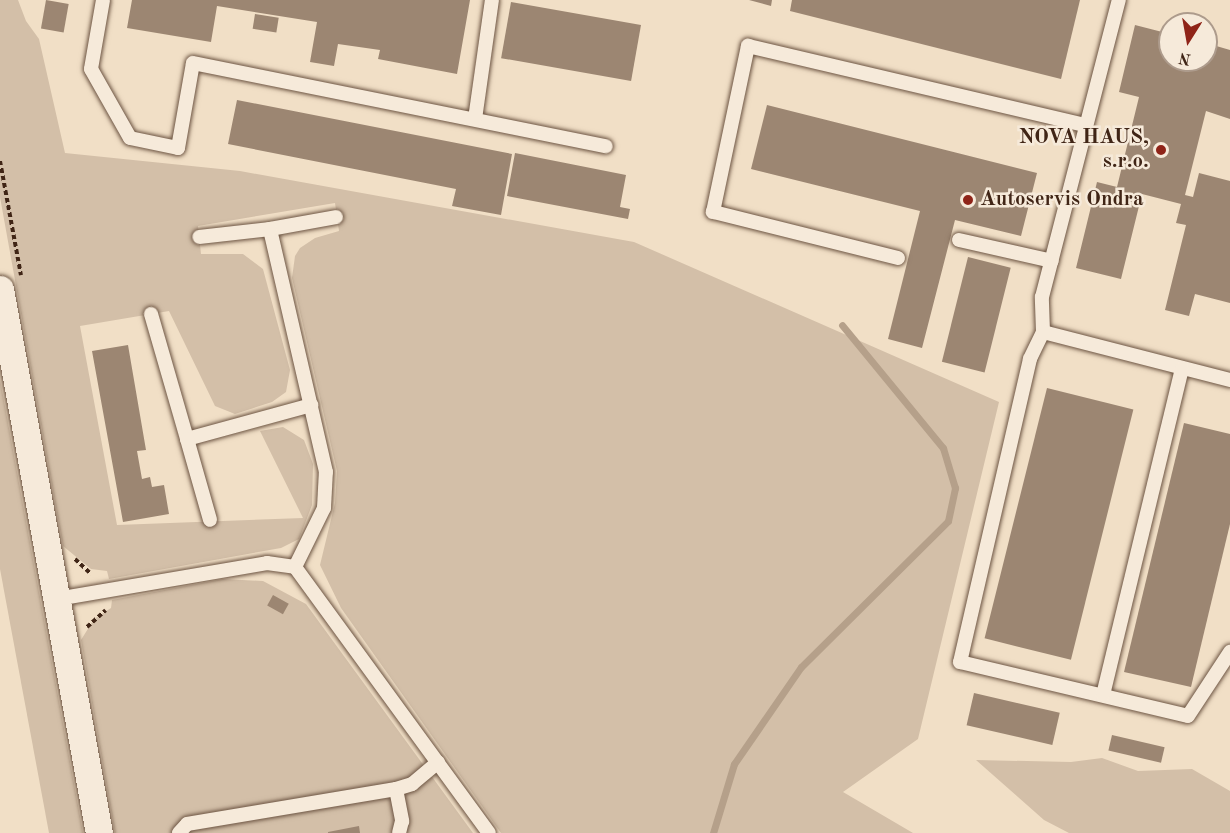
<!DOCTYPE html>
<html>
<head>
<meta charset="utf-8">
<style>
	body { margin:0 }
	#map { position:relative; width:1230px; height:833px; overflow:hidden; background:#f1dfc6; font-family:"Old Standard TT",serif }
	div>[style] { position:absolute }
	.green>* { inset:0; background:#d3bfa8 }
	.stream>* { height:7px; margin:-3.5px; padding:0 3.5px; transform-origin:3.5px; border-radius:3.5px; background:#b5a08a }
	.building>* { inset:0; background:#9c8672; transform-origin:0 0 }
	.path>* { height:4px; margin-top:-2px; transform-origin:0; background:repeating-linear-gradient(90deg,#402516 0 4.5px,transparent 0 7.5px) }
	.roads { filter:drop-shadow(0 0 2px #6c5442) drop-shadow(0 0 2px #6c5442) }
	.lane>* { height:14px; margin:-7px; padding:0 7px; transform-origin:7px; border-radius:7px; background:#f6eada }
	.street>* { height:27px; margin:-13.5px; padding:0 13.5px; transform-origin:13.5px; border-radius:13.5px; background:#f6eada }
	.dots>* { width:16px; height:16px; translate:-50% -50%; box-sizing:border-box; border:3px solid #f6eada; border-radius:50% }
	span { translate:-50% -50%; white-space:nowrap; text-align:center; line-height:1.15; -webkit-text-stroke:5px #f6eada; paint-order:stroke }
	.poi-label { font-size:21px; color:#402516; font-weight:700 }
	.right { translate:-100% -50%; text-align:right }
	.left { translate:0 -50%; text-align:left }
	.north { position:absolute; left:1158px; top:12px; width:60px; height:60px; box-sizing:border-box; background:#f6eada; border:2px solid #ad9b8c; border-radius:50%; rotate:191deg; font-size:16px; font-weight:700; line-height:24px; text-align:center; color:#402516 }
	.north::after { content:''; display:block; margin:auto; width:21px; height:27px; background:#8f2418; clip-path:polygon(50% 0,100% 100%,50% 72%,0 100%) }
</style>
</head>
<body>
<div id="map">
	<div class="green">
		<div style="clip-path:polygon(0 0,18px 0,26px 21px,39px 39px,65px 153px,240px 171px,634px 242px,999px 402px,918px 739px,843px 792px,913px 833px,501px 833px,341px 608px,320px 565px,335px 503px,337px 471px,292px 278px,295px 256px,300px 248px,315px 238px,339px 231px,335px 203px,198px 226px,201px 254px,243px 254px,263px 269px,290px 370px,286px 392px,272px 402px,235px 414px,215px 406px,169px 311px,80px 326px,117px 525px,303px 518px,260px 431px,283px 427px,304px 440px,313px 464px,312px 505px,299px 539px,281px 548px,109px 579px,107px 571px,91px 569px,63px 546px,0 197px)"></div>
		<div style="clip-path:polygon(0 379px,83px 833px,49px 833px,0 569px)"></div>
		<div style="clip-path:polygon(223px 579px,263px 581px,306px 604px,473px 833px,115px 833px,81px 640px,94px 619px,111px 608px,112px 600px)"></div>
		<div style="clip-path:polygon(1102px 758px,1138px 771px,1192px 769px,1230px 791px,1230px 833px,1069px 833px,1044px 820px,976px 760px,1071px 762px)"></div>
	</div>
	<div class="stream">
		<div style="left:713px;top:833px;width:72px;rotate:-73.1deg"></div>
		<div style="left:734px;top:764px;width:118px;rotate:-55.4deg"></div>
		<div style="left:801px;top:667px;width:207px;rotate:-44.8deg"></div>
		<div style="left:948px;top:521px;width:34px;rotate:-78deg"></div>
		<div style="left:955px;top:488px;width:42px;rotate:-106.7deg"></div>
		<div style="left:943px;top:448px;width:159px;rotate:-129.4deg"></div>
	</div>
	<div class="building">
		<div style="left:46px;top:0;width:23px;height:29px;rotate:10deg"></div>
		<div style="clip-path:polygon(132px 0,470px 0,457px 74px,378px 59px,380px 50px,338px 44px,334px 66px,310px 62px,317px 22px,217px 6px,211px 42px,127px 28px)"></div>
		<div style="clip-path:polygon(749px 0,772px 0,771px 6px)"></div>
		<div style="clip-path:polygon(792px 0,1080px 0,1061px 79px,790px 11px)"></div>
		<div style="left:511px;top:2px;width:132px;height:57px;rotate:10deg"></div>
		<div style="left:255px;top:14px;width:24px;height:15px;rotate:9deg"></div>
		<div style="clip-path:polygon(1135px 25px,1170px 34px,1170px 60px,1206px 60px,1206px 43px,1230px 50px,1230px 119px,1206px 111px,1185px 195px,1193px 197px,1199px 173px,1230px 181px,1230px 303px,1195px 294px,1189px 316px,1165px 310px,1186px 225px,1176px 223px,1181px 204px,1142px 194px,1121px 279px,1076px 268px,1097px 182px,1117px 187px,1139px 97px,1119px 92px)"></div>
		<div style="clip-path:polygon(237px 100px,512px 154px,501px 215px,452px 206px,456px 189px,228px 144px)"></div>
		<div style="clip-path:polygon(767px 105px,1037px 173px,1021px 236px,955px 220px,922px 348px,888px 339px,920px 211px,751px 169px)"></div>
		<div style="clip-path:polygon(515px 153px,626px 175px,620px 207px,630px 209px,628px 219px,507px 196px)"></div>
		<div style="left:968px;top:257px;width:44px;height:108px;rotate:14deg"></div>
		<div style="clip-path:polygon(128px 345px,146px 450px,137px 451px,142px 479px,150px 477px,152px 487px,164px 485px,169px 514px,123px 522px,92px 351px)"></div>
		<div style="left:1047px;top:388px;width:89px;height:258px;rotate:14deg"></div>
		<div style="clip-path:polygon(1184px 423px,1230px 434px,1230px 524px,1191px 687px,1124px 672px)"></div>
		<div style="left:273px;top:595px;width:18px;height:12px;rotate:29deg"></div>
		<div style="left:974px;top:693px;width:88px;height:33px;rotate:13deg"></div>
		<div style="left:1112px;top:735px;width:54px;height:16px;rotate:13deg"></div>
		<div style="clip-path:polygon(359px 826px,360px 833px,328px 833px,328px 832px)"></div>
	</div>
	<div class="path">
		<div style="left:0;top:161px;width:116px;rotate:79.6deg"></div>
		<div style="left:75px;top:559px;width:22px;rotate:43deg"></div>
		<div style="left:87px;top:627px;width:25px;rotate:-42deg"></div>
	</div>
	<div class="roads">
		<div class="lane">
			<div style="left:103px;top:0;width:70px;rotate:99.9deg"></div>
			<div style="left:91px;top:69px;width:79px;rotate:60.5deg"></div>
			<div style="left:130px;top:138px;width:49px;rotate:11.8deg"></div>
			<div style="left:178px;top:148px;width:86px;rotate:-80deg"></div>
			<div style="left:193px;top:63px;width:421px;rotate:11.4deg"></div>
			<div style="left:475px;top:119px;width:120px;rotate:-81.9deg"></div>
			<div style="left:270px;top:229px;width:67px;rotate:-10.3deg"></div>
			<div style="left:959px;top:240px;width:95px;rotate:12.7deg"></div>
			<div style="left:898px;top:258px;width:191px;rotate:-166deg"></div>
			<div style="left:713px;top:212px;width:170px;rotate:-78.1deg"></div>
			<div style="left:748px;top:46px;width:347px;rotate:13.2deg"></div>
			<div style="left:151px;top:314px;width:130px;rotate:73.9deg"></div>
			<div style="left:187px;top:439px;width:129px;rotate:-15.3deg"></div>
			<div style="left:1043px;top:332px;width:35px;rotate:-92deg"></div>
			<div style="left:1042px;top:297px;width:307px;rotate:-75.5deg"></div>
			<div style="left:1230px;top:380px;width:193px;rotate:-165.6deg"></div>
			<div style="left:1043px;top:332px;width:30px;rotate:116deg"></div>
			<div style="left:1030px;top:359px;width:311px;rotate:103deg"></div>
			<div style="left:960px;top:662px;width:234px;rotate:13.3deg"></div>
			<div style="left:1188px;top:716px;width:77px;rotate:-56.7deg"></div>
			<div style="left:187px;top:439px;width:84px;rotate:74.1deg"></div>
			<div style="left:295px;top:567px;width:329px;rotate:53.9deg"></div>
			<div style="left:57px;top:599px;width:213px;rotate:-9.7deg"></div>
			<div style="left:267px;top:563px;width:28px;rotate:8deg"></div>
			<div style="left:295px;top:567px;width:66px;rotate:-63.8deg"></div>
			<div style="left:324px;top:508px;width:36px;rotate:-87deg"></div>
			<div style="left:326px;top:472px;width:249px;rotate:-103deg"></div>
			<div style="left:270px;top:229px;width:71px;rotate:173.6deg"></div>
			<div style="left:1103px;top:695px;width:336px;rotate:-76.4deg"></div>
			<div style="left:396px;top:789px;width:33px;rotate:79deg"></div>
			<div style="left:402px;top:821px;width:12px;rotate:104deg"></div>
			<div style="left:179px;top:833px;width:12px;rotate:-48deg"></div>
			<div style="left:187px;top:824px;width:212px;rotate:-9.5deg"></div>
			<div style="left:396px;top:789px;width:17px;rotate:-17deg"></div>
			<div style="left:412px;top:784px;width:34px;rotate:-40deg"></div>
		</div>
		<div class="street">
			<div style="left:0;top:289px;width:553px;rotate:79.69deg"></div>
		</div>
	</div>
	<div class="dots">
		<div style="left:1161px;top:150px;background:#8f2418"></div>
		<div style="left:968px;top:200px;background:#8f2418"></div>
	</div>
	<div class="poi-label">
		<span class="right" style="left:1149px;top:150px">NOVA HAUS,<br>s.r.o.</span>
		<span class="left" style="left:980px;top:200px">Autoservis Ondra</span>
	</div>
	<div class="north">N</div>
</div>
</body>
</html>
